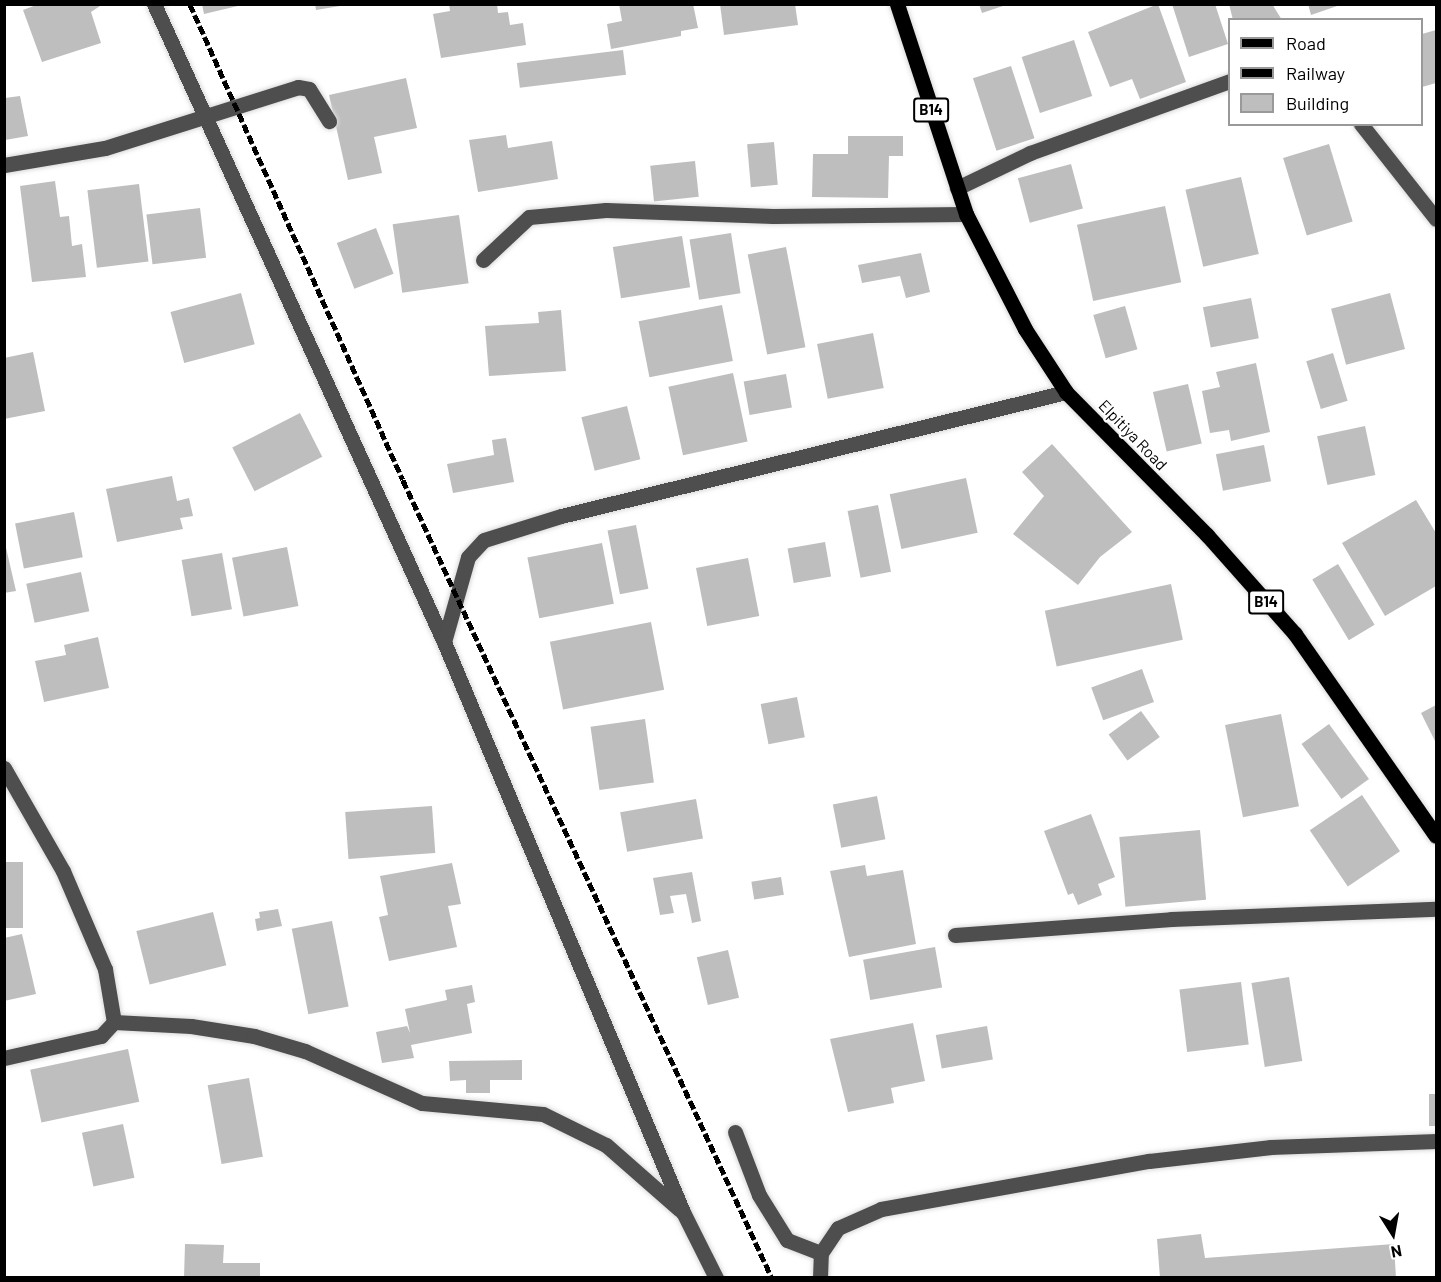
<!DOCTYPE html>
<html>
<head>
<meta charset="utf-8">
<style>
	body { margin:0 }
	#map { position:relative; width:1441px; height:1282px; overflow:hidden; background:#fff; font-family:Barlow,sans-serif }
	div>[style] { position:absolute }
	.building>* { inset:0; background:#bebebe; transform-origin:0 0 }
	.roads { filter:drop-shadow(0 0 2px #dbdbdb) drop-shadow(0 0 2px #dbdbdb) }
	.minor>* { height:15px; margin:-7.5px; padding:0 7.5px; transform-origin:7.5px; border-radius:7.5px; background:#4e4e4e }
	.major>* { height:15px; margin:-7.5px; padding:0 7.5px; transform-origin:7.5px; border-radius:7.5px; background:#000 }
	.rail>* { height:4.5px; margin-top:-2.25px; transform-origin:0; background:repeating-linear-gradient(90deg,#000 0 9px,transparent 0 12px) }
	span { translate:-50% -50%; white-space:nowrap; text-align:center; line-height:1.15; -webkit-text-stroke:4.5px #fff; paint-order:stroke }
	.shield-label span { padding:2px 4px; background:#fff; border:2px solid; border-radius:4px; -webkit-text-stroke-width:0 }
	.shield-label { font-size:15px; color:#000; font-weight:700 }
	.street-label { font-size:16px; color:#000 }
	.frame { position:absolute; inset:0; border:6px solid #000; pointer-events:none }
	.legend { position:absolute; left:1228px; top:18px; width:195px; height:108px; box-sizing:border-box; background:#fff; border:2px solid #999; margin:0; padding:8px 10px; list-style:none; font-size:18px; color:#000 }
	.legend li { display:flex; align-items:center; gap:12px; height:30px }
	.legend b { width:30px; border:2px solid #999 }
	.north { position:absolute; left:1363px; top:1204px; width:60px; height:60px; -webkit-text-stroke:4px #fff; paint-order:stroke; rotate:169deg; font-size:16px; font-weight:700; line-height:24px; text-align:center; color:#000 }
	.north::after { content:''; display:block; margin:auto; width:21px; height:27px; background:#000; clip-path:polygon(50% 0,100% 100%,50% 72%,0 100%) }
</style>
</head>
<body>
<div id="map">
	<div class="building">
		<div style="clip-path:polygon(39px 4px,103px 4px,91px 12px,101px 43px,42px 62px,23px 10px)"></div>
		<div style="clip-path:polygon(202px 4px,242px 4px,242px 5px,204px 14px)"></div>
		<div style="clip-path:polygon(315px 4px,340px 4px,340px 6px,316px 10px)"></div>
		<div style="clip-path:polygon(449px 4px,497px 4px,498px 13px,508px 12px,510px 25px,523px 23px,526px 45px,441px 58px,433px 14px,450px 11px)"></div>
		<div style="clip-path:polygon(619px 4px,693px 4px,698px 28px,681px 31px,681px 36px,611px 49px,607px 24px,622px 21px)"></div>
		<div style="clip-path:polygon(720px 4px,795px 4px,798px 25px,724px 35px)"></div>
		<div style="clip-path:polygon(979px 4px,1006px 4px,1006px 5px,982px 13px)"></div>
		<div style="clip-path:polygon(1158px 4px,1186px 82px,1140px 99px,1132px 79px,1110px 87px,1088px 32px)"></div>
		<div style="clip-path:polygon(1172px 4px,1215px 4px,1228px 44px,1189px 57px)"></div>
		<div style="clip-path:polygon(1229px 4px,1272px 4px,1282px 20px,1233px 20px)"></div>
		<div style="clip-path:polygon(1308px 4px,1340px 4px,1340px 5px,1311px 15px)"></div>
		<div style="clip-path:polygon(1436px 30px,1436px 83px,1422px 87px,1422px 34px)"></div>
		<div style="left:1074px;top:40px;width:59px;height:55px;rotate:72deg"></div>
		<div style="left:623px;top:50px;width:25px;height:107px;rotate:83deg"></div>
		<div style="left:1011px;top:66px;width:76px;height:40px;rotate:72deg"></div>
		<div style="clip-path:polygon(406px 78px,417px 128px,374px 137px,382px 173px,348px 180px,329px 95px)"></div>
		<div style="clip-path:polygon(20px 96px,28px 136px,5px 140px,5px 98px)"></div>
		<div style="clip-path:polygon(506px 135px,508px 148px,552px 141px,558px 179px,478px 192px,469px 140px)"></div>
		<div style="clip-path:polygon(848px 136px,903px 136px,903px 156px,889px 156px,888px 198px,812px 197px,813px 154px,848px 154px)"></div>
		<div style="left:774px;top:142px;width:43px;height:27px;rotate:85deg"></div>
		<div style="left:1329px;top:144px;width:81px;height:48px;rotate:73deg"></div>
		<div style="left:695px;top:161px;width:36px;height:45px;rotate:84deg"></div>
		<div style="left:1071px;top:164px;width:46px;height:55px;rotate:75deg"></div>
		<div style="left:1241px;top:177px;width:79px;height:57px;rotate:77deg"></div>
		<div style="clip-path:polygon(55px 181px,60px 217px,69px 216px,72px 246px,82px 244px,86px 277px,32px 282px,20px 186px)"></div>
		<div style="left:139px;top:184px;width:78px;height:52px;rotate:83deg"></div>
		<div style="left:1165px;top:206px;width:78px;height:90px;rotate:78deg"></div>
		<div style="left:200px;top:208px;width:50px;height:54px;rotate:83deg"></div>
		<div style="left:459px;top:215px;width:69px;height:67px;rotate:82deg"></div>
		<div style="left:376px;top:228px;width:49px;height:42px;rotate:69deg"></div>
		<div style="left:731px;top:233px;width:61px;height:42px;rotate:81deg"></div>
		<div style="left:682px;top:236px;width:52px;height:70px;rotate:81deg"></div>
		<div style="left:786px;top:247px;width:102px;height:39px;rotate:79deg"></div>
		<div style="clip-path:polygon(921px 253px,930px 292px,906px 298px,900px 276px,862px 283px,858px 265px)"></div>
		<div style="left:241px;top:293px;width:53px;height:73px;rotate:75deg"></div>
		<div style="left:1390px;top:293px;width:58px;height:61px;rotate:75deg"></div>
		<div style="left:1251px;top:298px;width:41px;height:49px;rotate:79deg"></div>
		<div style="left:722px;top:305px;width:57px;height:85px;rotate:79deg"></div>
		<div style="left:1125px;top:306px;width:45px;height:33px;rotate:74deg"></div>
		<div style="clip-path:polygon(561px 310px,566px 371px,489px 376px,485px 326px,539px 323px,538px 312px)"></div>
		<div style="left:873px;top:333px;width:56px;height:57px;rotate:79deg"></div>
		<div style="clip-path:polygon(33px 352px,45px 411px,4px 419px,4px 358px)"></div>
		<div style="left:1333px;top:353px;width:50px;height:28px;rotate:73deg"></div>
		<div style="clip-path:polygon(1256px 363px,1270px 432px,1231px 441px,1229px 430px,1210px 433px,1202px 391px,1220px 387px,1216px 372px)"></div>
		<div style="left:733px;top:373px;width:70px;height:66px;rotate:78deg"></div>
		<div style="left:786px;top:374px;width:34px;height:43px;rotate:80deg"></div>
		<div style="left:1188px;top:384px;width:61px;height:36px;rotate:77deg"></div>
		<div style="left:627px;top:406px;width:55px;height:47px;rotate:76deg"></div>
		<div style="left:300px;top:413px;width:49px;height:76px;rotate:63deg"></div>
		<div style="left:1365px;top:426px;width:50px;height:49px;rotate:78deg"></div>
		<div style="clip-path:polygon(506px 438px,514px 482px,453px 493px,447px 464px,494px 455px,492px 440px)"></div>
		<div style="clip-path:polygon(1052px 444px,1132px 532px,1100px 557px,1078px 585px,1013px 534px,1044px 496px,1022px 472px)"></div>
		<div style="left:1264px;top:445px;width:37px;height:49px;rotate:79deg"></div>
		<div style="clip-path:polygon(172px 476px,177px 501px,189px 498px,193px 516px,180px 518px,183px 529px,117px 542px,106px 489px)"></div>
		<div style="left:966px;top:478px;width:56px;height:78px;rotate:78deg"></div>
		<div style="clip-path:polygon(1416px 500px,1436px 533px,1436px 586px,1385px 616px,1342px 543px)"></div>
		<div style="left:878px;top:505px;width:68px;height:31px;rotate:79deg"></div>
		<div style="left:74px;top:512px;width:46px;height:60px;rotate:79deg"></div>
		<div style="left:636px;top:525px;width:65px;height:29px;rotate:79deg"></div>
		<div style="clip-path:polygon(4px 539px,16px 591px,4px 593px)"></div>
		<div style="left:825px;top:542px;width:35px;height:38px;rotate:80deg"></div>
		<div style="left:602px;top:543px;width:62px;height:76px;rotate:79deg"></div>
		<div style="left:287px;top:547px;width:60px;height:56px;rotate:79deg"></div>
		<div style="left:222px;top:553px;width:57px;height:41px;rotate:80deg"></div>
		<div style="left:748px;top:558px;width:59px;height:53px;rotate:79deg"></div>
		<div style="left:1338px;top:564px;width:71px;height:30px;rotate:59deg"></div>
		<div style="left:81px;top:572px;width:40px;height:56px;rotate:78deg"></div>
		<div style="left:1171px;top:584px;width:57px;height:129px;rotate:78deg"></div>
		<div style="left:651px;top:622px;width:69px;height:103px;rotate:79deg"></div>
		<div style="clip-path:polygon(98px 637px,109px 688px,44px 702px,35px 661px,66px 655px,64px 645px)"></div>
		<div style="left:1142px;top:669px;width:35px;height:54px;rotate:70deg"></div>
		<div style="left:797px;top:697px;width:41px;height:37px;rotate:79deg"></div>
		<div style="clip-path:polygon(1436px 705px,1436px 743px,1421px 713px)"></div>
		<div style="left:1141px;top:711px;width:32px;height:40px;rotate:54deg"></div>
		<div style="left:1281px;top:714px;width:94px;height:57px;rotate:79deg"></div>
		<div style="left:645px;top:719px;width:64px;height:55px;rotate:82deg"></div>
		<div style="left:1329px;top:724px;width:68px;height:34px;rotate:54deg"></div>
		<div style="left:1362px;top:795px;width:68px;height:63px;rotate:56deg"></div>
		<div style="left:877px;top:796px;width:44px;height:45px;rotate:79deg"></div>
		<div style="left:696px;top:799px;width:40px;height:77px;rotate:80deg"></div>
		<div style="left:432px;top:806px;width:47px;height:87px;rotate:86deg"></div>
		<div style="clip-path:polygon(1091px 814px,1115px 877px,1098px 884px,1102px 895px,1078px 905px,1073px 893px,1068px 895px,1044px 831px)"></div>
		<div style="left:1200px;top:830px;width:70px;height:81px;rotate:85deg"></div>
		<div style="left:4px;top:862px;width:19px;height:66px"></div>
		<div style="clip-path:polygon(452px 863px,461px 904px,448px 906px,457px 947px,389px 961px,379px 917px,388px 915px,380px 876px)"></div>
		<div style="clip-path:polygon(865px 865px,867px 876px,903px 870px,916px 944px,849px 957px,830px 871px)"></div>
		<div style="clip-path:polygon(692px 872px,701px 921px,692px 923px,686px 894px,670px 896px,674px 913px,660px 915px,653px 878px)"></div>
		<div style="left:781px;top:877px;width:18px;height:30px;rotate:81deg"></div>
		<div style="clip-path:polygon(278px 909px,282px 926px,257px 931px,255px 919px,260px 918px,259px 912px)"></div>
		<div style="left:213px;top:912px;width:55px;height:79px;rotate:76deg"></div>
		<div style="left:332px;top:921px;width:87px;height:41px;rotate:79deg"></div>
		<div style="clip-path:polygon(22px 934px,36px 994px,4px 1001px,4px 938px)"></div>
		<div style="left:935px;top:947px;width:41px;height:73px;rotate:80deg"></div>
		<div style="left:728px;top:950px;width:49px;height:32px;rotate:77deg"></div>
		<div style="left:1289px;top:977px;width:85px;height:38px;rotate:81deg"></div>
		<div style="left:1241px;top:982px;width:63px;height:62px;rotate:83deg"></div>
		<div style="clip-path:polygon(472px 985px,475px 1002px,467px 1004px,472px 1033px,411px 1045px,414px 1058px,382px 1063px,376px 1032px,407px 1026px,410px 1033px,405px 1009px,447px 1000px,445px 990px)"></div>
		<div style="clip-path:polygon(913px 1023px,925px 1081px,891px 1088px,894px 1103px,848px 1112px,830px 1039px)"></div>
		<div style="left:987px;top:1026px;width:34px;height:52px;rotate:80deg"></div>
		<div style="left:128px;top:1049px;width:54px;height:100px;rotate:78deg"></div>
		<div style="clip-path:polygon(522px 1060px,522px 1080px,490px 1080px,490px 1093px,466px 1093px,466px 1080px,450px 1081px,449px 1061px)"></div>
		<div style="left:249px;top:1078px;width:80px;height:42px;rotate:80deg"></div>
		<div style="left:1429px;top:1094px;width:7px;height:32px"></div>
		<div style="left:123px;top:1124px;width:55px;height:42px;rotate:78deg"></div>
		<div style="clip-path:polygon(1201px 1234px,1205px 1258px,1394px 1244px,1396px 1278px,1160px 1278px,1157px 1239px)"></div>
		<div style="clip-path:polygon(185px 1244px,224px 1245px,223px 1263px,260px 1263px,260px 1278px,184px 1278px)"></div>
	</div>
	<div class="roads">
		<div class="minor">
			<div style="left:154px;top:4px;width:701px;rotate:65.56deg"></div>
			<div style="left:444px;top:642px;width:618px;rotate:67.25deg"></div>
			<div style="left:683px;top:1212px;width:74px;rotate:63.4deg"></div>
			<div style="left:1361px;top:124px;width:121px;rotate:51.7deg"></div>
			<div style="left:4px;top:165px;width:102px;rotate:-9.6deg"></div>
			<div style="left:105px;top:148px;width:202px;rotate:-17.5deg"></div>
			<div style="left:298px;top:87px;width:11px;rotate:10deg"></div>
			<div style="left:309px;top:89px;width:38px;rotate:58deg"></div>
			<div style="left:957px;top:188px;width:81px;rotate:-25.6deg"></div>
			<div style="left:1030px;top:153px;width:213px;rotate:-19.8deg"></div>
			<div style="left:483px;top:260px;width:63px;rotate:-43.1deg"></div>
			<div style="left:529px;top:217px;width:77px;rotate:-5.2deg"></div>
			<div style="left:606px;top:210px;width:167px;rotate:2.1deg"></div>
			<div style="left:773px;top:216px;width:193px;rotate:-0.6deg"></div>
			<div style="left:444px;top:642px;width:88px;rotate:-74.2deg"></div>
			<div style="left:468px;top:557px;width:23px;rotate:-47deg"></div>
			<div style="left:484px;top:540px;width:81px;rotate:-17.3deg"></div>
			<div style="left:561px;top:516px;width:520px;rotate:-13.8deg"></div>
			<div style="left:4px;top:768px;width:119px;rotate:60.2deg"></div>
			<div style="left:63px;top:871px;width:107px;rotate:66.8deg"></div>
			<div style="left:105px;top:969px;width:54px;rotate:80.4deg"></div>
			<div style="left:114px;top:1022px;width:19px;rotate:133deg"></div>
			<div style="left:101px;top:1036px;width:99px;rotate:167.2deg"></div>
			<div style="left:955px;top:935px;width:217px;rotate:-4.2deg"></div>
			<div style="left:1171px;top:919px;width:265px;rotate:-2.2deg"></div>
			<div style="left:114px;top:1022px;width:77px;rotate:3deg"></div>
			<div style="left:191px;top:1026px;width:64px;rotate:9deg"></div>
			<div style="left:254px;top:1036px;width:53px;rotate:16.4deg"></div>
			<div style="left:305px;top:1051px;width:128px;rotate:24deg"></div>
			<div style="left:422px;top:1103px;width:121px;rotate:5.2deg"></div>
			<div style="left:543px;top:1114px;width:70px;rotate:26.2deg"></div>
			<div style="left:606px;top:1145px;width:98px;rotate:41.3deg"></div>
			<div style="left:735px;top:1132px;width:67px;rotate:69.1deg"></div>
			<div style="left:759px;top:1195px;width:53px;rotate:58.1deg"></div>
			<div style="left:787px;top:1240px;width:36px;rotate:21deg"></div>
			<div style="left:820px;top:1278px;width:25px;rotate:-88deg"></div>
			<div style="left:821px;top:1253px;width:30px;rotate:-56deg"></div>
			<div style="left:838px;top:1228px;width:47px;rotate:-23.8deg"></div>
			<div style="left:881px;top:1209px;width:272px;rotate:-10.2deg"></div>
			<div style="left:1149px;top:1161px;width:123px;rotate:-6.5deg"></div>
			<div style="left:1271px;top:1147px;width:165px;rotate:-2.1deg"></div>
		</div>
		<div class="major">
			<div style="left:897px;top:4px;width:221px;rotate:71.8deg"></div>
			<div style="left:966px;top:214px;width:129px;rotate:62.8deg"></div>
			<div style="left:1025px;top:329px;width:75px;rotate:56.9deg"></div>
			<div style="left:1066px;top:392px;width:201px;rotate:45.4deg"></div>
			<div style="left:1207px;top:535px;width:132px;rotate:48.4deg"></div>
			<div style="left:1295px;top:634px;width:246px;rotate:55.1deg"></div>
		</div>
	</div>
	<div class="rail">
		<div style="left:190px;top:4px;width:521px;rotate:65.89deg"></div>
		<div style="left:403px;top:480px;width:879px;rotate:65.18deg"></div>
	</div>
	<div class="shield-label">
		<span style="left:931px;top:110px">B14</span>
		<span style="left:1266px;top:602px">B14</span>
	</div>
	<div class="street-label">
		<span style="left:1133px;top:435px;rotate:46deg">Elpitiya Road</span>
	</div>
	<div class="frame"></div>
	<ul class="legend">
	<li><b style="height:8px;background:#000"></b>Road</li>
	<li><b style="height:8px;background:#000"></b>Railway</li>
	<li><b style="height:16px;background:#bebebe"></b>Building</li>
	</ul>
	<div class="north">N</div>
</div>
</body>
</html>
